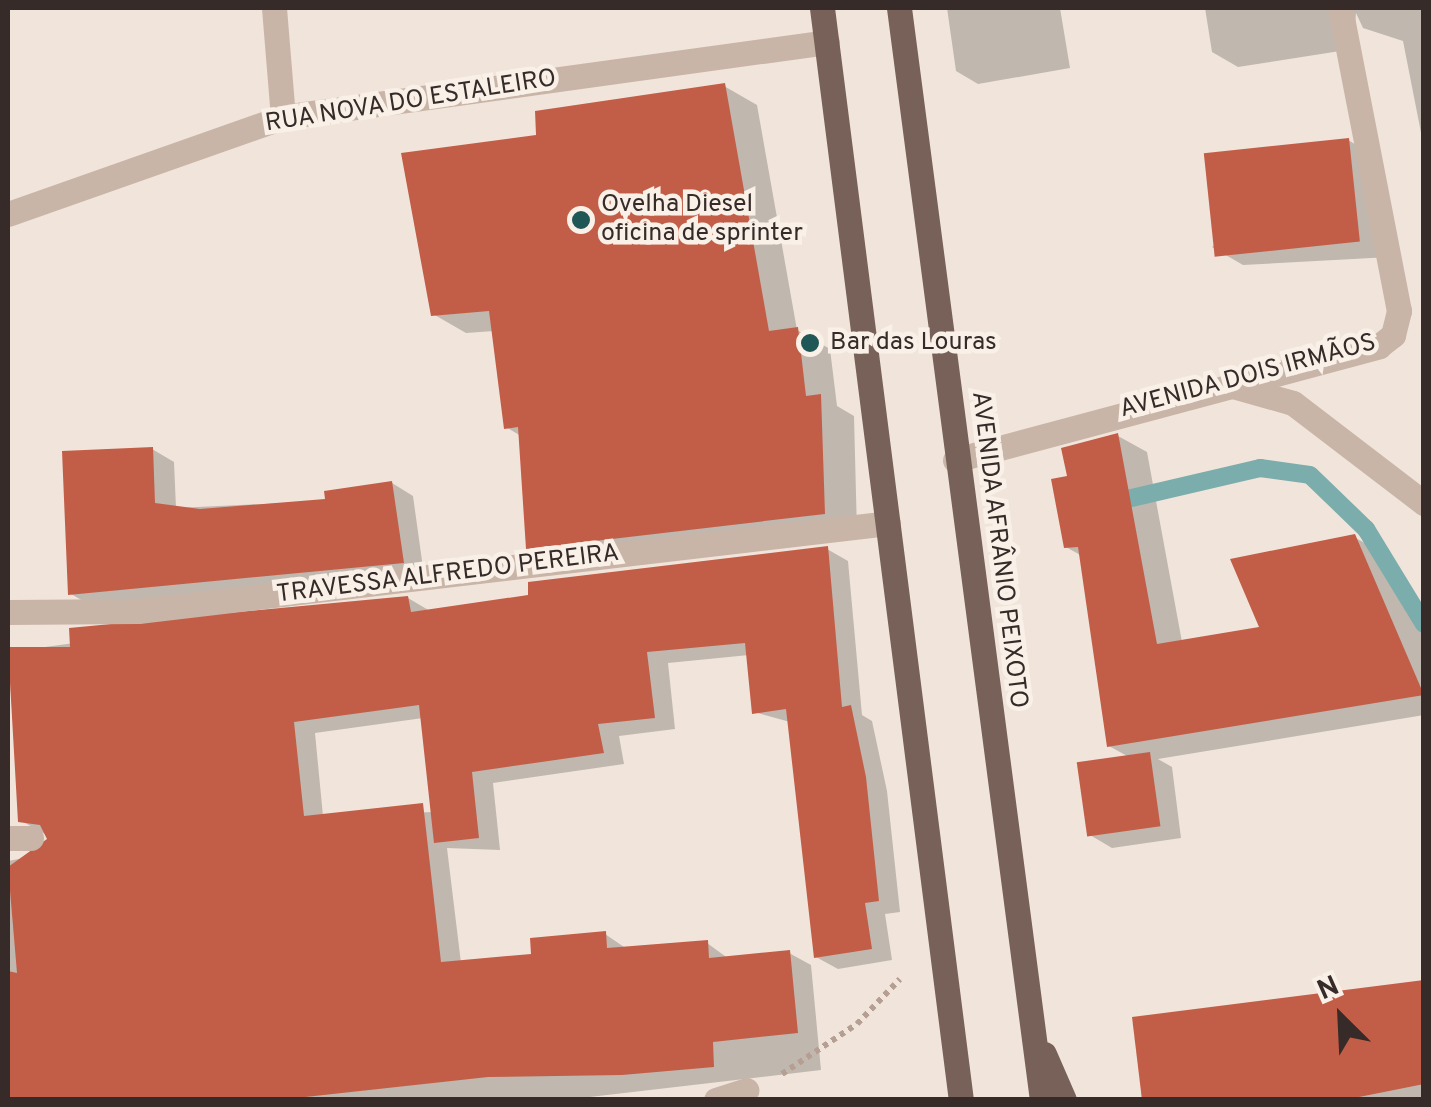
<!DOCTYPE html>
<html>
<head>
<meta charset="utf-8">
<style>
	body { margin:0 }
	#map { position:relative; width:1431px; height:1107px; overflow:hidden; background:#f1e5db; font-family:Overpass,sans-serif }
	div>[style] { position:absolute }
	.shadow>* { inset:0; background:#0003 }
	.stream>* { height:18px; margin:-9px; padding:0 9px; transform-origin:9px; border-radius:9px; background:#7badac }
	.building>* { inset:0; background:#c25e48; transform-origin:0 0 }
	.path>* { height:6px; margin-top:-3px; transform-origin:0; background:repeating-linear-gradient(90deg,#b59f92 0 5px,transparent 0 10px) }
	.lane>* { height:25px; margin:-12.5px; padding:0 12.5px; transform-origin:12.5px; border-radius:12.5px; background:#c9b5a8 }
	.street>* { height:25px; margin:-12.5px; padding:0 12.5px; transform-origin:12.5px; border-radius:12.5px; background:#c9b5a8 }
	.primary>* { height:25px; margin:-12.5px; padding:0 12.5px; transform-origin:12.5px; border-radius:12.5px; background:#776159 }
	.dots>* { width:28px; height:28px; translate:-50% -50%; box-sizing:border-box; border:5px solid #f9f0e8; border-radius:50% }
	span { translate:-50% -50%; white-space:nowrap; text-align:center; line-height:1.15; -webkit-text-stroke:9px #f9f0e8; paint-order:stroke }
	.street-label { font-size:25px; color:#362b28 }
	.poi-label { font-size:25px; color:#362b28 }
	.left { translate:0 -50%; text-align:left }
	.frame { position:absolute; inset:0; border:10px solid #362b28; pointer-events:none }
	.north { position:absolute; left:1291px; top:967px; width:100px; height:100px; -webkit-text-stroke:8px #f9f0e8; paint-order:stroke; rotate:336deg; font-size:28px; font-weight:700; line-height:40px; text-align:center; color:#362b28 }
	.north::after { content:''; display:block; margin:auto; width:35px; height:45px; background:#362b28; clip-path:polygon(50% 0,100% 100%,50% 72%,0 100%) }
</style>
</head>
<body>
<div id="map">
	<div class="shadow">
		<div style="clip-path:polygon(947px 8px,1060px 8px,1070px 68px,978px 84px,956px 71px)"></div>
		<div style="clip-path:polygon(1205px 8px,1424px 8px,1424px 148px,1403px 41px,1363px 28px,1356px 13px,1353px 49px,1238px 67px,1212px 52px)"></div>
		<div style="clip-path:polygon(724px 86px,757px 105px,797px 330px,830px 349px,837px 406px,854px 416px,857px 532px,561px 567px,528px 548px,521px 436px,506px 427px,494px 331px,466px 333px,433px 314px,539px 137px)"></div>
		<div style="clip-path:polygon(1348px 140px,1380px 159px,1390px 257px,1243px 265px,1212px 247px)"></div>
		<div style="clip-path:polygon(1118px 436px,1147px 452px,1182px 642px,1263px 629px,1354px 537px,1384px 554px,1424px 637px,1424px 715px,1158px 759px,1172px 767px,1181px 838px,1112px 848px,1090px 835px,1129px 757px,1109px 746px,1082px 556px,1066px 547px,1070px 478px)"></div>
		<div style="clip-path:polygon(152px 449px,174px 462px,176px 508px,328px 501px,392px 483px,413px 496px,424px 575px,92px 606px,71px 594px)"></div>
		<div style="clip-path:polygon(evenodd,827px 549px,848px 561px,862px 715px,872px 721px,887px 791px,900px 912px,885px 914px,892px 960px,838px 969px,816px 957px,790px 722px,754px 712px,749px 655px,668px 663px,675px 729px,619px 736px,624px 764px,493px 783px,500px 850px,447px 848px,461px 963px,534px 956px,605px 934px,627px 949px,707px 943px,729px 959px,789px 953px,811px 965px,821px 1070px,564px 1100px,8px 1100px,8px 861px,40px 855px,50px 837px,20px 820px,8px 652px,408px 598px,430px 611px,827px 549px,423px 718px,433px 812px,323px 816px,315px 733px,423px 718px)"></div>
		<div style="clip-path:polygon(1424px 982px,1424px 1100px,1145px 1100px)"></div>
	</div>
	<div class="stream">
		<div style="left:1123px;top:500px;width:141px;rotate:-13.1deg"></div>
		<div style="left:1260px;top:468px;width:50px;rotate:8deg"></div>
		<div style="left:1310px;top:475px;width:78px;rotate:44deg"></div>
		<div style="left:1366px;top:529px;width:111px;rotate:58.6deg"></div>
	</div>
	<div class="building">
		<div style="clip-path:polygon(725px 83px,769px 331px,798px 327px,806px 396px,821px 394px,825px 514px,526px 549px,518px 427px,504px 429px,489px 311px,431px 316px,401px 153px,536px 135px,535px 111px)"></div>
		<div style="left:1349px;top:138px;width:104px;height:146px;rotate:84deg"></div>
		<div style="clip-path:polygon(1118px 433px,1157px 644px,1259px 627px,1230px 559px,1355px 534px,1424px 695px,1107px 747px,1078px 547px,1064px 548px,1051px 479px,1067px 476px,1061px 448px)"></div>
		<div style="clip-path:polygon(153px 447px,155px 503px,200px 509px,325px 499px,324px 491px,392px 481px,404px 563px,68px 595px,62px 451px)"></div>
		<div style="clip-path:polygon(828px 546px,842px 707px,851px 705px,866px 777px,879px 901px,865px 903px,872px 949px,814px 958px,786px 709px,752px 714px,745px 643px,647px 652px,655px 718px,598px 724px,604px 753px,472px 772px,479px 838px,434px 843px,419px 705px,294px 722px,304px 816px,423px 803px,441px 962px,531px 954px,530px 938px,606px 931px,607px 948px,708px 940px,709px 958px,790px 950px,798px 1033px,713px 1042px,714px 1067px,622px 1075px,488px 1077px,278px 1100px,8px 1100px,8px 971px,17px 973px,8px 867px,47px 839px,40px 825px,18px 822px,8px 647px,70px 647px,69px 628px,408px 596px,411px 612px,528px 595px,528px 582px)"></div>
		<div style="left:1150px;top:752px;width:75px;height:74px;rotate:82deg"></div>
		<div style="clip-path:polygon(1424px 980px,1424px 1084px,1344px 1100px,1142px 1100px,1132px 1017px)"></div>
	</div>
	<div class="path">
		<div style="left:782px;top:1074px;width:90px;rotate:-33.7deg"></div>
		<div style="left:857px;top:1024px;width:62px;rotate:-46.3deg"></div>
	</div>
	<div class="lane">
		<div style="left:8px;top:838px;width:23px"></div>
	</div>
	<div class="street">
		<div style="left:274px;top:8px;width:109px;rotate:85.3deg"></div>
		<div style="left:8px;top:214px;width:292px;rotate:-19.4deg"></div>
		<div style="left:283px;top:117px;width:549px;rotate:-7.85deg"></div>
		<div style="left:1229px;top:385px;width:66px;rotate:15.7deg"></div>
		<div style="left:1293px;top:403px;width:165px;rotate:37.4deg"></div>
		<div style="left:955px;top:460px;width:439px;rotate:-15deg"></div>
		<div style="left:1379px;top:346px;width:18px;rotate:-38deg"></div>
		<div style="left:1393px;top:335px;width:25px;rotate:-76deg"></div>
		<div style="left:1399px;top:311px;width:309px;rotate:-101deg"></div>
		<div style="left:8px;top:612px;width:130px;rotate:-0.4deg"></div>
		<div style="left:138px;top:611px;width:755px;rotate:-6.69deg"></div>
		<div style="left:716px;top:1100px;width:32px;rotate:-18deg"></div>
	</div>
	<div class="primary">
		<div style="left:822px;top:8px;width:1101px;rotate:82.75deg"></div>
		<div style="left:899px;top:8px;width:1101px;rotate:82.54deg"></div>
		<div style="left:1044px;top:1054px;width:50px;rotate:66.5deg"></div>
	</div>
	<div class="dots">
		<div style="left:581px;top:220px;background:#1f5656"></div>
		<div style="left:810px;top:343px;background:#1f5656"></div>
	</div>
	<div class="street-label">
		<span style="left:411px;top:102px;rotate:-9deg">RUA NOVA DO ESTALEIRO</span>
		<span style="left:1248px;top:377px;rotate:-15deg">AVENIDA DOIS IRMÃOS</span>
		<span style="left:998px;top:550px;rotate:83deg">AVENIDA AFRÂNIO PEIXOTO</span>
		<span style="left:448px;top:575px;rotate:-7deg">TRAVESSA ALFREDO PEREIRA</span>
	</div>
	<div class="poi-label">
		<span class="left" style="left:601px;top:220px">Ovelha Diesel<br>oficina de sprinter</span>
		<span class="left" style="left:830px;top:343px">Bar das Louras</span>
	</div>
	<div class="frame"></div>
	<div class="north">N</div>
</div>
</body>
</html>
